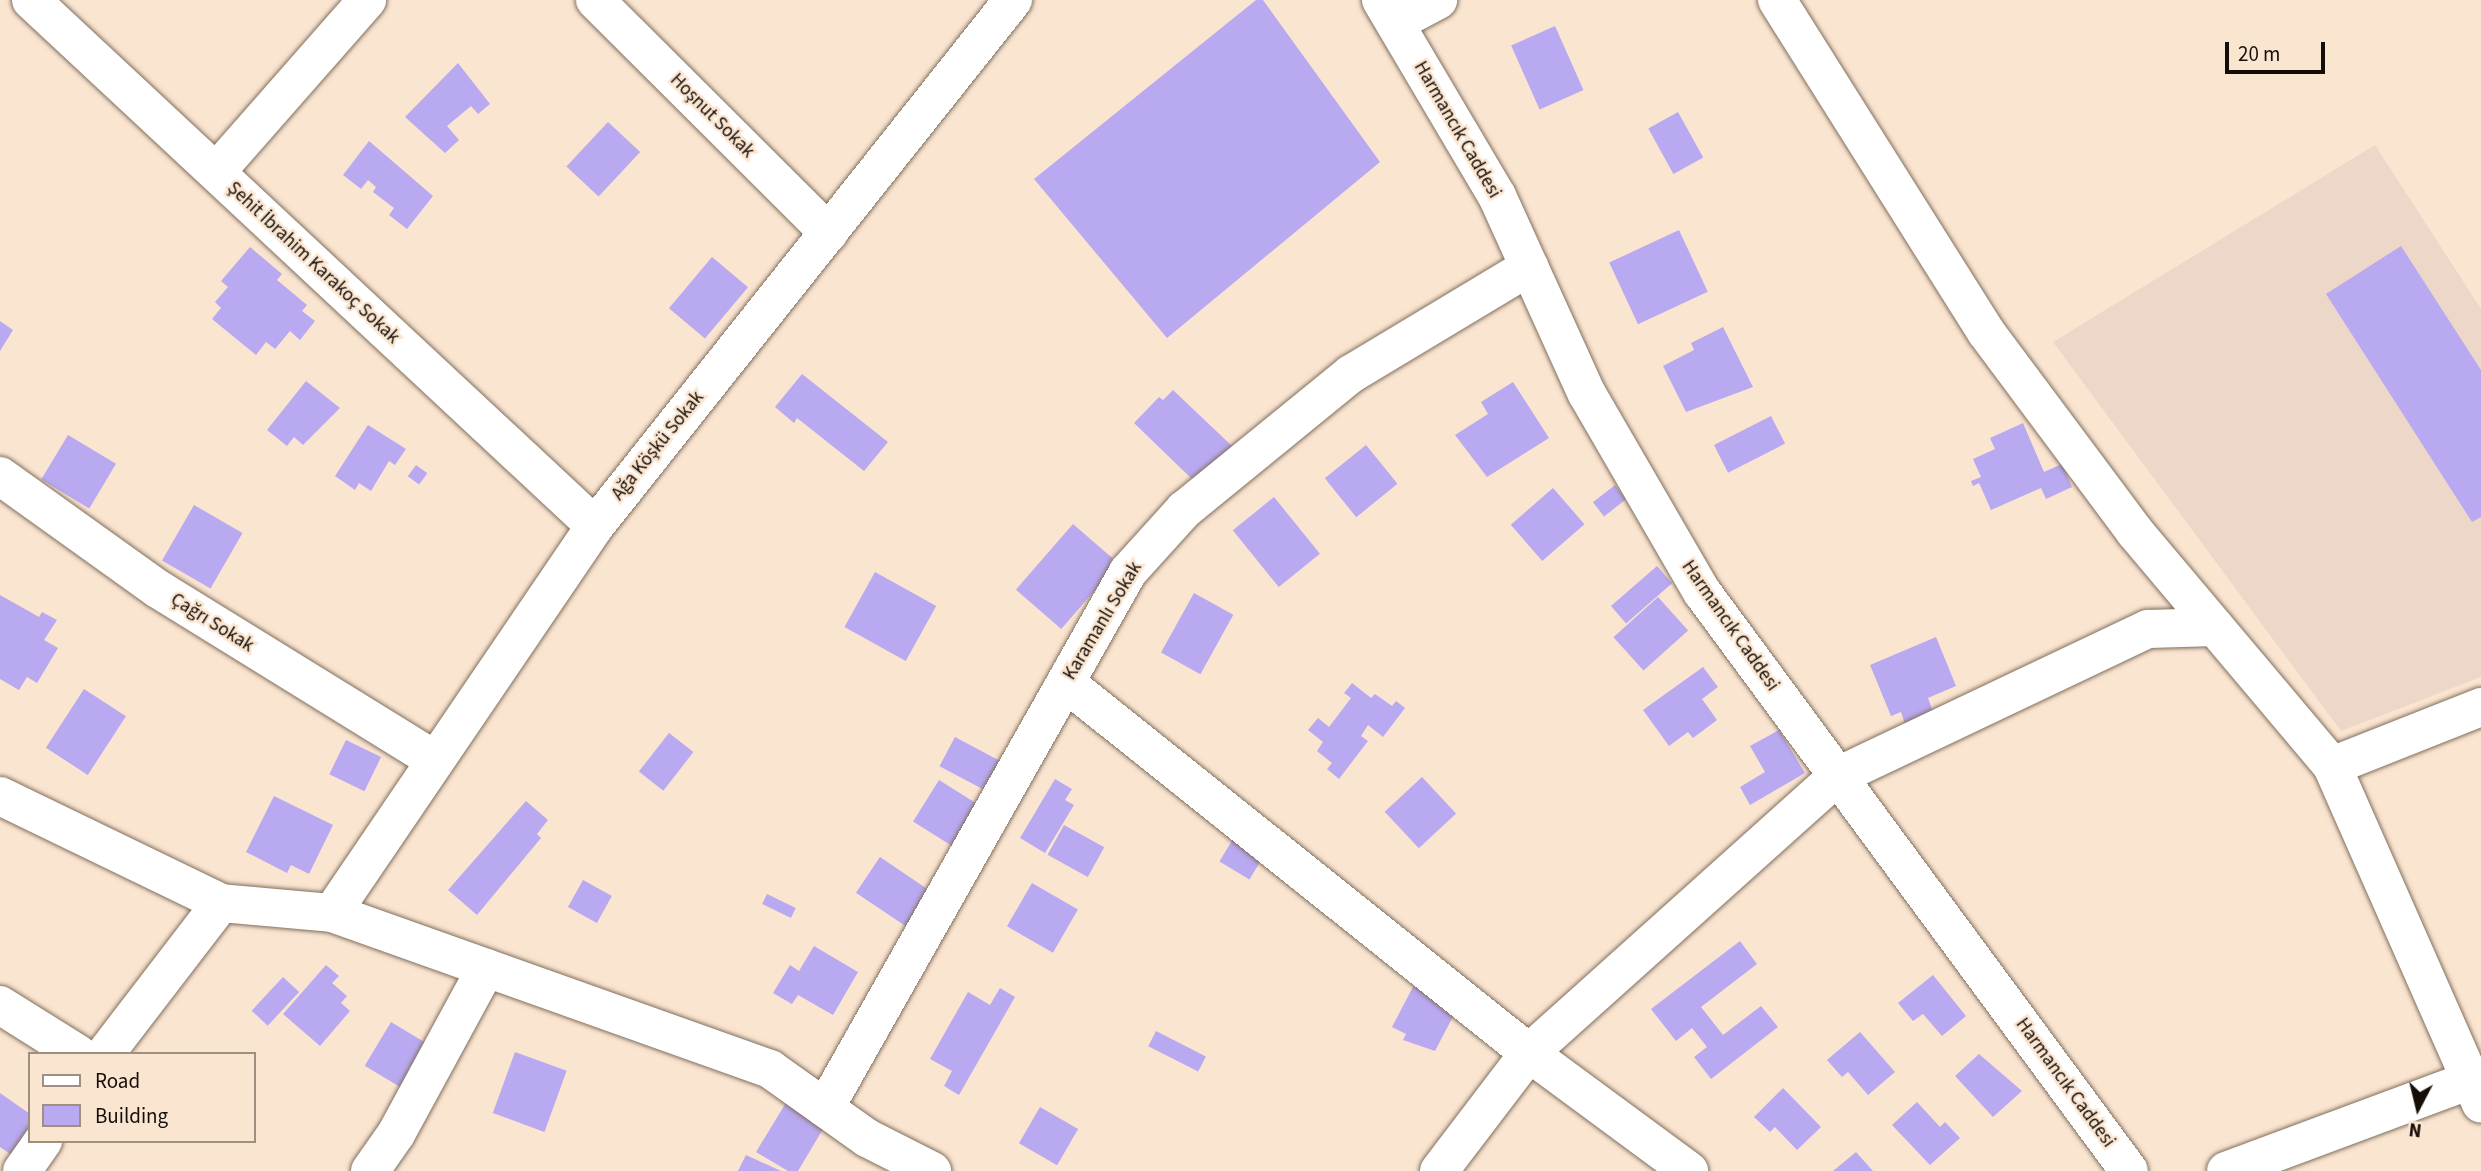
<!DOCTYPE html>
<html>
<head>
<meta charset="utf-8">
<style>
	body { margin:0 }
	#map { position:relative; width:2481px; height:1171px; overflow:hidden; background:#fae5d1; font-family:"Source Sans 3",sans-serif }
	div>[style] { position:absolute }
	.education>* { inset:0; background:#ecd7c9 }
	.building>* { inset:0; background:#b9a9f1; transform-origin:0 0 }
	.roads { filter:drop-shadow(0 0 2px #816f5d) drop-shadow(0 0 2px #816f5d) }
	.minor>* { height:38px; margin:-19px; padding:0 19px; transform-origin:19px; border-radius:19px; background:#fff }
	span { translate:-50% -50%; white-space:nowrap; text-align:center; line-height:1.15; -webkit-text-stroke:5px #fae5d1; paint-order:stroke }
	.street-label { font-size:19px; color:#150e07 }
	.legend { position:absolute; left:28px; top:1052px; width:228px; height:91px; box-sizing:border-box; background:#fae5d1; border:2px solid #9e8f80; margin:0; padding:9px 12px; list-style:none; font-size:21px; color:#150e07 }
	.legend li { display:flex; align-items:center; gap:14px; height:35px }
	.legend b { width:35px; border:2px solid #9e8f80 }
	.north { position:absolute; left:2383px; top:1073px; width:70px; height:70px; -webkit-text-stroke:5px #fae5d1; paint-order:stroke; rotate:187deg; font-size:19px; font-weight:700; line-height:28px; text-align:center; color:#150e07 }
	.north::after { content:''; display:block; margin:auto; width:24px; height:32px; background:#150e07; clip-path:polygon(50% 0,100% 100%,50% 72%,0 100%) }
	.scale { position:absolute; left:2225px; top:42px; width:100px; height:32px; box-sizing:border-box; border:4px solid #150e07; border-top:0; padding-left:9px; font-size:21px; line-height:24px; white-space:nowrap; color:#150e07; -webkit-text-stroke:5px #fae5d1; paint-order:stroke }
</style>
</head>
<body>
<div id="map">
	<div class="education">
		<div style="clip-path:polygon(2375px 145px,2481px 309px,2481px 677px,2341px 731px,2053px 342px)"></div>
	</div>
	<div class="building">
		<div style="clip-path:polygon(1256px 0,1263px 0,1380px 162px,1167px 338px,1034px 179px)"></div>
		<div style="left:1555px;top:26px;width:70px;height:48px;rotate:66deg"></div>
		<div style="clip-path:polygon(458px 63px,490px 104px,478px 114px,471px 106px,447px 126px,459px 140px,445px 153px,405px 117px)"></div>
		<div style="left:1678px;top:112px;width:52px;height:34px;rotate:61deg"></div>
		<div style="left:608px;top:122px;width:44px;height:61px;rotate:43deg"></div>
		<div style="clip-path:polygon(369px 141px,433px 196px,407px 229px,389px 215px,394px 208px,373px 192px,376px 187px,368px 180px,361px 189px,343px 175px)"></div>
		<div style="left:1679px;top:230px;width:68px;height:77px;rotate:65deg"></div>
		<div style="clip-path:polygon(2401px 246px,2481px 370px,2481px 517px,2472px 522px,2326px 294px)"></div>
		<div style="clip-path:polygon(250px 247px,282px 274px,277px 280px,307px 305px,302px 311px,315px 321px,300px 340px,290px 331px,275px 349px,266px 342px,256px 355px,212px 319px,221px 308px,215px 302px,228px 287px,221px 281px)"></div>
		<div style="left:712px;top:257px;width:47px;height:67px;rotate:40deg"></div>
		<div style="clip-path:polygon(0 321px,13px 330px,0 351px)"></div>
		<div style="clip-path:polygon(1723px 327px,1753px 387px,1686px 412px,1663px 366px,1694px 350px,1691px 343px)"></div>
		<div style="clip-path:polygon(802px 374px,888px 442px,864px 471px,797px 418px,794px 423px,775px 407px)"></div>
		<div style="clip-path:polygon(306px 381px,340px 408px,303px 445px,294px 437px,287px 446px,267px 430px)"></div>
		<div style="clip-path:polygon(1513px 382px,1549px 438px,1487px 477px,1455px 435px,1488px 414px,1481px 402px)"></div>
		<div style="clip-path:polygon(1173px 390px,1232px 446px,1193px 480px,1134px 423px,1159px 397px,1163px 400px)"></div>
		<div style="left:1771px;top:416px;width:31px;height:64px;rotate:63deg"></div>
		<div style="clip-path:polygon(2023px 423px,2044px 472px,2062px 464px,2072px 487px,2046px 499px,2041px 488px,1991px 510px,1979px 483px,1973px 486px,1971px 481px,1981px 477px,1973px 459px,1995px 449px,1990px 438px)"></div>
		<div style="clip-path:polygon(368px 425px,406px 449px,395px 465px,389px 461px,371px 491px,359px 483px,355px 490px,335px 476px)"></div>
		<div style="left:68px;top:435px;width:56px;height:52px;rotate:31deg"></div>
		<div style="left:1366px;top:445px;width:50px;height:53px;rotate:51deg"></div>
		<div style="left:416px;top:465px;width:14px;height:14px;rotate:36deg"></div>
		<div style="left:1615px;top:485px;width:18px;height:28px;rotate:52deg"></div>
		<div style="left:1553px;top:488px;width:48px;height:56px;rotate:49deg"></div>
		<div style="left:1274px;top:497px;width:73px;height:53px;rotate:51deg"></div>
		<div style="left:194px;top:505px;width:56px;height:64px;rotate:30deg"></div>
		<div style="left:1073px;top:524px;width:60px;height:87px;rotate:41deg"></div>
		<div style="left:1657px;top:566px;width:23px;height:61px;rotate:49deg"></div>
		<div style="left:875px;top:572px;width:70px;height:63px;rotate:29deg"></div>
		<div style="left:1194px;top:593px;width:45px;height:68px;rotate:29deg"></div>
		<div style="clip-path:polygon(0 595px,39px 617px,42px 612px,57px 620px,44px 640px,58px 648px,37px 683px,27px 677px,19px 690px,0 679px)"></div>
		<div style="left:1658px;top:597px;width:45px;height:60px;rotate:48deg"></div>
		<div style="clip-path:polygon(1936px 637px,1956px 686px,1928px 698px,1933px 712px,1905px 724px,1901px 712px,1891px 716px,1870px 665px)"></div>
		<div style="clip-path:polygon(1703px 667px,1718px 687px,1702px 699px,1717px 720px,1693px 738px,1688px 732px,1669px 746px,1643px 710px)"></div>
		<div style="clip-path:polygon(1352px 683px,1371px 698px,1375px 694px,1392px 706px,1396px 701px,1405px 708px,1383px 737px,1368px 725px,1361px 736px,1368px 741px,1339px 779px,1327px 769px,1332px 763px,1317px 751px,1323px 742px,1308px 730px,1318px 718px,1329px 727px,1351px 698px,1344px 693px)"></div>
		<div style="left:84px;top:689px;width:50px;height:70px;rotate:33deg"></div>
		<div style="clip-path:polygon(1779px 730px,1805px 773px,1750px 805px,1740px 787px,1765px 772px,1750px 746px)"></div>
		<div style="left:669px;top:733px;width:31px;height:49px;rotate:38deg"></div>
		<div style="left:955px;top:737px;width:60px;height:33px;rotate:28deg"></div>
		<div style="left:346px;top:740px;width:39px;height:38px;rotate:26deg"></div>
		<div style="left:1422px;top:777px;width:50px;height:51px;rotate:47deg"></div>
		<div style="clip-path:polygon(1055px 779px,1072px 789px,1065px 800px,1074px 805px,1045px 853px,1020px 838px)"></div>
		<div style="left:939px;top:780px;width:55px;height:49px;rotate:32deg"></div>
		<div style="clip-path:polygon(274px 796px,333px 825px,309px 874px,291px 865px,287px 873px,246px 852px)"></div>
		<div style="clip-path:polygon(526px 801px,548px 820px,537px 834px,541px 838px,477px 915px,448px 890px)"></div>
		<div style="left:1064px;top:825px;width:46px;height:34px;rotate:29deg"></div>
		<div style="left:1239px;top:829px;width:35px;height:38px;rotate:31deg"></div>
		<div style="left:880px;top:857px;width:66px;height:43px;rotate:34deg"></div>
		<div style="left:583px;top:880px;width:33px;height:31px;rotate:29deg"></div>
		<div style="left:1032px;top:883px;width:53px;height:50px;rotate:30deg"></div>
		<div style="left:767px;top:894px;width:32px;height:11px;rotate:26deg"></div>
		<div style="clip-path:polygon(1740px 941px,1757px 964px,1701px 1007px,1723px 1035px,1761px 1006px,1778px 1027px,1711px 1079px,1694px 1057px,1707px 1047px,1692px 1028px,1676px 1041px,1651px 1009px)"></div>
		<div style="clip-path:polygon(814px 946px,858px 972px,833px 1015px,798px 995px,792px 1004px,773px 993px,790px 965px,799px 971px)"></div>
		<div style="clip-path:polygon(326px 965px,339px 976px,332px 983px,347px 996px,341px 1003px,350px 1011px,320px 1046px,283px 1014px)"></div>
		<div style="clip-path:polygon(1933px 975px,1966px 1016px,1942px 1036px,1923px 1014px,1913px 1021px,1898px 1003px)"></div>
		<div style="left:283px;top:977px;width:22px;height:46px;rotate:43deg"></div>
		<div style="clip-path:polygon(1414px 985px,1458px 1007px,1435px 1051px,1403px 1040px,1406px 1034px,1392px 1027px)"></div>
		<div style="clip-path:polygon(1000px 988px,1015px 997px,959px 1095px,944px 1086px,952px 1071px,930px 1059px,968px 992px,990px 1005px)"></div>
		<div style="left:391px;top:1022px;width:49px;height:51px;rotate:31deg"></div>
		<div style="left:1156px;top:1031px;width:56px;height:17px;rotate:27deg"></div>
		<div style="clip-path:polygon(1860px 1032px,1895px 1072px,1868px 1095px,1848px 1072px,1842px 1077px,1827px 1060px)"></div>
		<div style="left:515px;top:1052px;width:55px;height:65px;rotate:20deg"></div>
		<div style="clip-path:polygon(1979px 1054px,2022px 1091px,1993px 1117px,1955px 1076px)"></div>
		<div style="clip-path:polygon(1783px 1088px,1821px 1127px,1797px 1150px,1775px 1127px,1770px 1132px,1754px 1117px)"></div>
		<div style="clip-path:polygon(0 1093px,30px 1114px,30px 1141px,19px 1160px,0 1147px)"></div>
		<div style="clip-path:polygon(787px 1101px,826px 1124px,798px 1171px,788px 1171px,756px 1152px)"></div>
		<div style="clip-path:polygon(1917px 1102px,1940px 1127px,1945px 1122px,1960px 1138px,1930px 1165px,1892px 1125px)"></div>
		<div style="left:1040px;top:1107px;width:44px;height:42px;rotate:30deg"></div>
		<div style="clip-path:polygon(1856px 1152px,1873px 1171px,1833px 1171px)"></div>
		<div style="clip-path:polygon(746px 1155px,781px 1171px,738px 1171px)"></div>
	</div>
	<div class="roads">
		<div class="minor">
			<div style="left:31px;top:0;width:771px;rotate:43deg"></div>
			<div style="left:595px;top:0;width:330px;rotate:44.9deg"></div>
			<div style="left:1381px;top:0;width:228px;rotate:59.4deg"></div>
			<div style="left:1497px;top:196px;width:217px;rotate:65.6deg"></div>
			<div style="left:1587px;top:394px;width:229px;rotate:59.9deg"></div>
			<div style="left:1702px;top:592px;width:719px;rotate:53.59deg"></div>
			<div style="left:1777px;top:0;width:392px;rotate:57.8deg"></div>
			<div style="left:1986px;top:332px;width:249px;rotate:53.3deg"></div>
			<div style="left:2135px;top:532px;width:306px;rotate:49.9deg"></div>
			<div style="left:2332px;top:766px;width:369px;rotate:66.2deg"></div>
			<div style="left:1395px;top:23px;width:49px;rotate:-28.1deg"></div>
			<div style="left:216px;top:172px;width:229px;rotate:-48.7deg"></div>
			<div style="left:0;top:476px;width:194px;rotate:35.6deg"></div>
			<div style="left:158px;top:589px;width:323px;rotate:31.7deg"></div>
			<div style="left:1066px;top:683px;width:593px;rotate:38.63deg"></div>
			<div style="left:1529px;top:1053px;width:199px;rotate:36.4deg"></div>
			<div style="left:2332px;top:766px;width:160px;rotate:-21.6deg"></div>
			<div style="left:0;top:796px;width:246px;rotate:25.8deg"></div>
			<div style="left:332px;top:913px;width:468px;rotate:-55.8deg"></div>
			<div style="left:595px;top:526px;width:672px;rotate:-51.53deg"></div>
			<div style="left:0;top:1005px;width:92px;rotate:32.1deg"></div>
			<div style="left:105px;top:1054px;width:190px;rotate:-52.5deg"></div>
			<div style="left:221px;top:903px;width:111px;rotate:5.1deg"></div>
			<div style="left:332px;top:913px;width:465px;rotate:19.6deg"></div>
			<div style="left:770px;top:1069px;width:119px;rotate:35.4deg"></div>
			<div style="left:867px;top:1138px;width:73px;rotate:26.9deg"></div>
			<div style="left:825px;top:1108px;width:616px;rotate:-60.52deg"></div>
			<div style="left:1128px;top:572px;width:84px;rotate:-47.9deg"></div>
			<div style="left:1184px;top:510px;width:215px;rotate:-39.2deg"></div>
			<div style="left:1351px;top:374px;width:208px;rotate:-31deg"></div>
			<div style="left:22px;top:1171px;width:37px;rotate:-55deg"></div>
			<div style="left:370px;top:1171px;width:45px;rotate:-54.9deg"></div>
			<div style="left:396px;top:1134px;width:189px;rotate:-61.5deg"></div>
			<div style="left:1439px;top:1171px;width:148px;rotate:-52.7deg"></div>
			<div style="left:1529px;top:1053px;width:415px;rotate:-41.9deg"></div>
			<div style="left:1838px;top:776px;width:343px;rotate:-25.4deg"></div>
			<div style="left:2148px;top:629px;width:67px;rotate:-1.7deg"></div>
			<div style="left:2226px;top:1171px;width:272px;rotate:-20.4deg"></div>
		</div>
	</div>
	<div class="street-label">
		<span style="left:712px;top:116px;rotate:45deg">Hoşnut Sokak</span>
		<span style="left:1457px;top:130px;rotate:60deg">Harmancık Caddesi</span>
		<span style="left:313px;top:263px;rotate:43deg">Şehit İbrahim Karakoç Sokak</span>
		<span style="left:658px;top:446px;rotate:-51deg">Ağa Köşkü Sokak</span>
		<span style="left:1103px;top:621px;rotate:-59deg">Karamanlı Sokak</span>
		<span style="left:212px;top:623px;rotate:32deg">Çağrı Sokak</span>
		<span style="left:1730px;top:626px;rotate:55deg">Harmancık Caddesi</span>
		<span style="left:2065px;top:1083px;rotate:54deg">Harmancık Caddesi</span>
	</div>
	<ul class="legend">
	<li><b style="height:9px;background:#fff"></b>Road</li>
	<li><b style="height:19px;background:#b9a9f1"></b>Building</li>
	</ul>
	<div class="north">N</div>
	<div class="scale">20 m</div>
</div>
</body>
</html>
